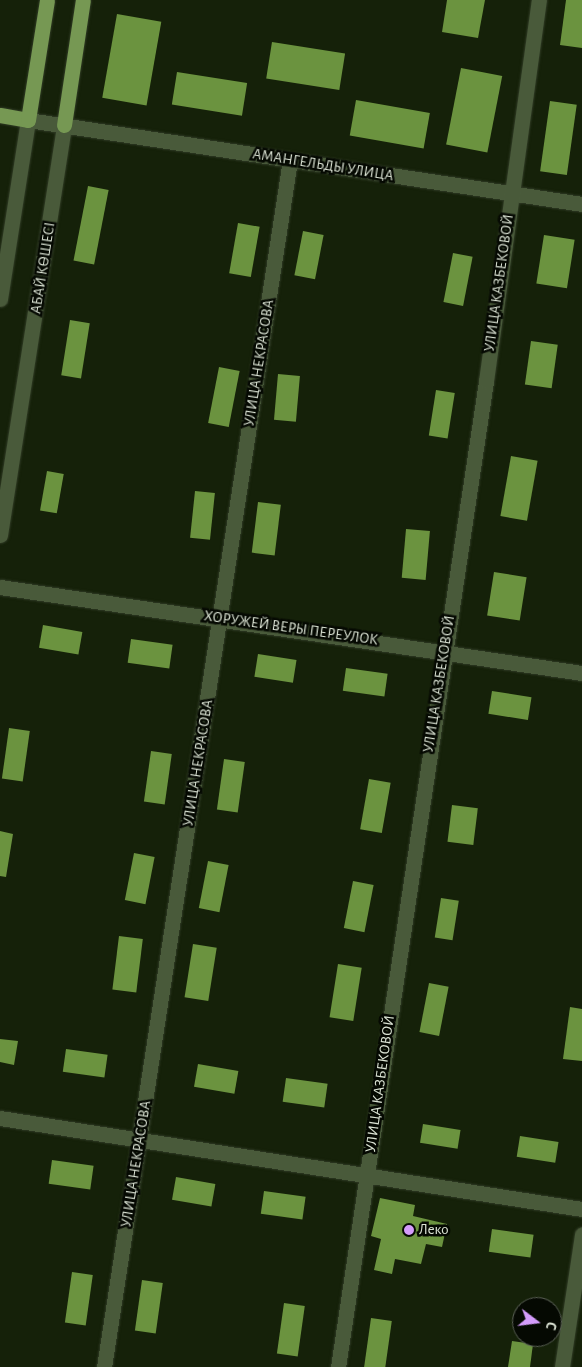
<!DOCTYPE html>
<html>
<head>
<meta charset="utf-8">
<style>
	body { margin:0 }
	#map { position:relative; width:582px; height:1367px; overflow:hidden; background:#152109; font-family:"Alegreya Sans",sans-serif }
	div>[style] { position:absolute }
	.building>* { inset:0; background:#6b933f; transform-origin:0 0 }
	.roads { filter:drop-shadow(0 0 1px #313c26) drop-shadow(0 0 1px #313c26) }
	.minor>* { height:15px; margin:-7.5px; padding:0 7.5px; transform-origin:7.5px; border-radius:7.5px; background:#495a3a }
	.major>* { height:15px; margin:-7.5px; padding:0 7.5px; transform-origin:7.5px; border-radius:7.5px; background:#769853 }
	.dots>* { width:14px; height:14px; translate:-50% -50%; box-sizing:border-box; border:2px solid #050902; border-radius:50% }
	span { translate:-50% -50%; white-space:nowrap; text-align:center; line-height:1.15; -webkit-text-stroke:5px #050902; paint-order:stroke }
	.street-label { font-size:15px; color:#dce4d5 }
	.poi-label { font-size:15px; color:#dce4d5 }
	.left { translate:0 -50%; text-align:left }
	.north { position:absolute; left:512px; top:1297px; width:50px; height:50px; box-sizing:border-box; background:#050902; border:1px solid #5b6156; border-radius:50%; rotate:105deg; font-size:14px; font-weight:700; line-height:20px; text-align:center; color:#dce4d5 }
	.north::after { content:''; display:block; margin:auto; width:18px; height:22px; background:#d49cfb; clip-path:polygon(50% 0,100% 100%,50% 72%,0 100%) }
</style>
</head>
<body>
<div id="map">
	<div class="building">
		<div style="clip-path:polygon(447px 0,485px 0,478px 38px,442px 32px)"></div>
		<div style="clip-path:polygon(566px 0,582px 0,582px 48px,560px 45px)"></div>
		<div style="left:117px;top:14px;width:45px;height:85px;rotate:10deg"></div>
		<div style="left:272px;top:42px;width:74px;height:37px;rotate:9deg"></div>
		<div style="left:461px;top:68px;width:42px;height:78px;rotate:11deg"></div>
		<div style="left:177px;top:72px;width:71px;height:33px;rotate:9deg"></div>
		<div style="left:356px;top:100px;width:75px;height:36px;rotate:10deg"></div>
		<div style="left:550px;top:101px;width:27px;height:71px;rotate:8deg"></div>
		<div style="left:88px;top:186px;width:21px;height:76px;rotate:11deg"></div>
		<div style="left:238px;top:223px;width:22px;height:51px;rotate:10deg"></div>
		<div style="left:303px;top:231px;width:21px;height:45px;rotate:11deg"></div>
		<div style="left:544px;top:235px;width:31px;height:49px;rotate:9deg"></div>
		<div style="left:453px;top:253px;width:20px;height:50px;rotate:11deg"></div>
		<div style="left:70px;top:320px;width:20px;height:56px;rotate:9deg"></div>
		<div style="left:531px;top:341px;width:27px;height:44px;rotate:8deg"></div>
		<div style="left:219px;top:367px;width:21px;height:57px;rotate:11deg"></div>
		<div style="left:278px;top:374px;width:22px;height:46px;rotate:5deg"></div>
		<div style="left:436px;top:390px;width:19px;height:46px;rotate:9deg"></div>
		<div style="left:511px;top:456px;width:27px;height:61px;rotate:10deg"></div>
		<div style="left:47px;top:471px;width:17px;height:40px;rotate:10deg"></div>
		<div style="left:195px;top:491px;width:20px;height:47px;rotate:6deg"></div>
		<div style="left:258px;top:502px;width:23px;height:51px;rotate:7deg"></div>
		<div style="left:406px;top:529px;width:24px;height:49px;rotate:5deg"></div>
		<div style="left:494px;top:572px;width:33px;height:44px;rotate:9deg"></div>
		<div style="left:43px;top:625px;width:40px;height:23px;rotate:10deg"></div>
		<div style="left:131px;top:639px;width:42px;height:24px;rotate:8deg"></div>
		<div style="left:258px;top:654px;width:39px;height:23px;rotate:9deg"></div>
		<div style="left:346px;top:668px;width:42px;height:23px;rotate:8deg"></div>
		<div style="left:492px;top:691px;width:40px;height:23px;rotate:9deg"></div>
		<div style="left:9px;top:728px;width:21px;height:51px;rotate:8deg"></div>
		<div style="left:151px;top:751px;width:21px;height:51px;rotate:8deg"></div>
		<div style="left:224px;top:759px;width:21px;height:51px;rotate:8deg"></div>
		<div style="left:369px;top:779px;width:22px;height:51px;rotate:10deg"></div>
		<div style="left:452px;top:805px;width:26px;height:37px;rotate:7deg"></div>
		<div style="clip-path:polygon(0 831px,13px 834px,6px 877px,0 876px)"></div>
		<div style="left:134px;top:853px;width:21px;height:48px;rotate:11deg"></div>
		<div style="left:208px;top:861px;width:21px;height:48px;rotate:11deg"></div>
		<div style="left:353px;top:881px;width:21px;height:48px;rotate:11deg"></div>
		<div style="left:441px;top:898px;width:18px;height:40px;rotate:9deg"></div>
		<div style="left:119px;top:936px;width:24px;height:54px;rotate:7deg"></div>
		<div style="left:193px;top:944px;width:24px;height:54px;rotate:9deg"></div>
		<div style="left:338px;top:964px;width:24px;height:54px;rotate:9deg"></div>
		<div style="left:429px;top:983px;width:20px;height:50px;rotate:11deg"></div>
		<div style="clip-path:polygon(570px 1007px,582px 1009px,582px 1061px,563px 1059px)"></div>
		<div style="clip-path:polygon(0 1039px,18px 1041px,14px 1065px,0 1062px)"></div>
		<div style="left:66px;top:1049px;width:42px;height:23px;rotate:8deg"></div>
		<div style="left:198px;top:1064px;width:41px;height:23px;rotate:10deg"></div>
		<div style="left:286px;top:1078px;width:42px;height:24px;rotate:8deg"></div>
		<div style="left:423px;top:1124px;width:38px;height:19px;rotate:9deg"></div>
		<div style="left:520px;top:1136px;width:39px;height:21px;rotate:9deg"></div>
		<div style="left:52px;top:1160px;width:42px;height:24px;rotate:8deg"></div>
		<div style="left:176px;top:1177px;width:40px;height:23px;rotate:10deg"></div>
		<div style="left:264px;top:1191px;width:42px;height:23px;rotate:8deg"></div>
		<div style="clip-path:polygon(380px 1198px,415px 1205px,413px 1216px,447px 1224px,442px 1247px,426px 1244px,421px 1264px,395px 1259px,392px 1274px,374px 1270px,381px 1239px,371px 1236px)"></div>
		<div style="left:492px;top:1229px;width:42px;height:23px;rotate:8deg"></div>
		<div style="left:72px;top:1272px;width:21px;height:51px;rotate:8deg"></div>
		<div style="left:142px;top:1280px;width:21px;height:51px;rotate:8deg"></div>
		<div style="left:284px;top:1303px;width:21px;height:51px;rotate:8deg"></div>
		<div style="left:371px;top:1318px;width:21px;height:50px;rotate:8deg"></div>
		<div style="clip-path:polygon(512px 1341px,533px 1344px,530px 1367px,508px 1367px)"></div>
	</div>
	<div class="roads">
		<div class="minor">
			<div style="left:0;top:299px;width:181px;rotate:-81.1deg"></div>
			<div style="left:28px;top:120px;width:560px;rotate:8.62deg"></div>
			<div style="left:0;top:535px;width:415px;rotate:-81.1deg"></div>
			<div style="left:0;top:587px;width:588px;rotate:8.41deg"></div>
			<div style="left:0;top:1118px;width:589px;rotate:8.89deg"></div>
			<div style="left:104px;top:1367px;width:1221px;rotate:-81.24deg"></div>
			<div style="left:338px;top:1367px;width:997px;rotate:-81.46deg"></div>
			<div style="left:486px;top:381px;width:385px;rotate:-82.1deg"></div>
			<div style="left:562px;top:1367px;width:134px;rotate:-81.4deg"></div>
		</div>
		<div class="major">
			<div style="left:0;top:115px;width:28px;rotate:10deg"></div>
			<div style="left:28px;top:120px;width:121px;rotate:-81deg"></div>
			<div style="left:64px;top:125px;width:126px;rotate:-81.4deg"></div>
		</div>
	</div>
	<div class="dots">
		<div style="left:409px;top:1230px;background:#d49cfb"></div>
	</div>
	<div class="street-label">
		<span style="left:323px;top:165px;rotate:9deg">АМАНГЕЛЬДЫ УЛИЦА</span>
		<span style="left:43px;top:268px;rotate:-81deg">АБАЙ КӨШЕСІ</span>
		<span style="left:499px;top:283px;rotate:-82deg">УЛИЦА КАЗБЕКОВОЙ</span>
		<span style="left:259px;top:363px;rotate:-81deg">УЛИЦА НЕКРАСОВА</span>
		<span style="left:291px;top:628px;rotate:8deg">ХОРУЖЕЙ ВЕРЫ ПЕРЕУЛОК</span>
		<span style="left:439px;top:684px;rotate:-81deg">УЛИЦА КАЗБЕКОВОЙ</span>
		<span style="left:198px;top:763px;rotate:-81deg">УЛИЦА НЕКРАСОВА</span>
		<span style="left:380px;top:1084px;rotate:-82deg">УЛИЦА КАЗБЕКОВОЙ</span>
		<span style="left:136px;top:1164px;rotate:-81deg">УЛИЦА НЕКРАСОВА</span>
	</div>
	<div class="poi-label">
		<span class="left" style="left:419px;top:1230px">Леко</span>
	</div>
	<div class="north">С</div>
</div>
</body>
</html>
